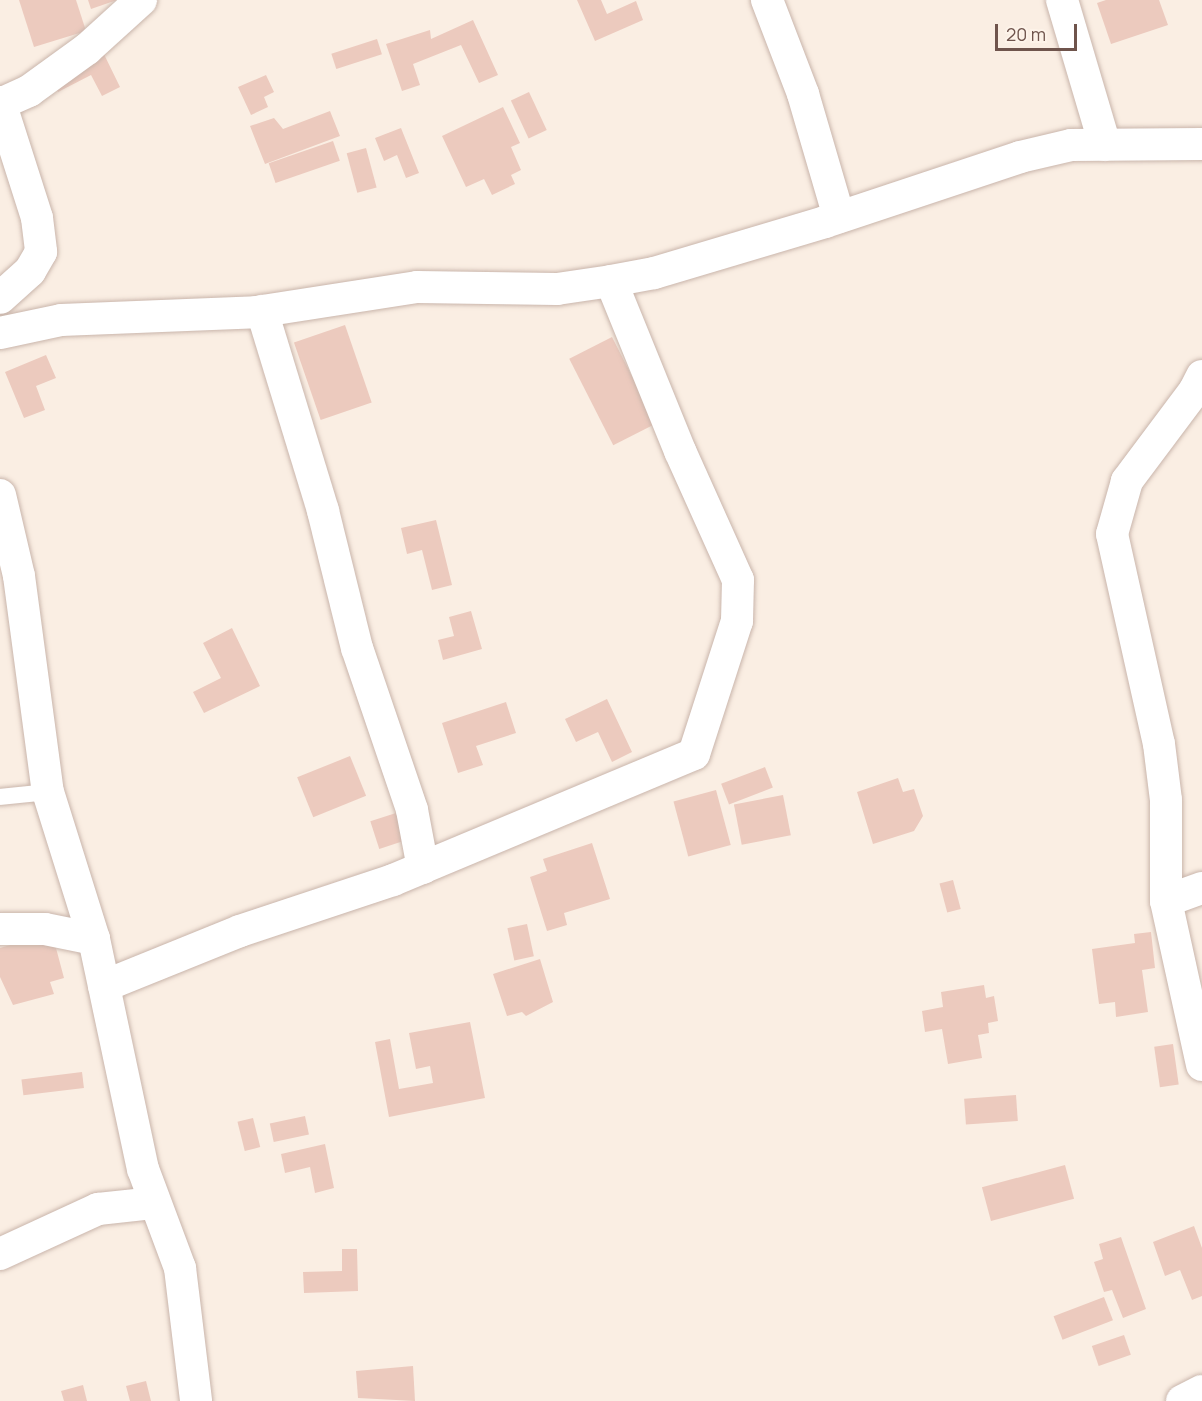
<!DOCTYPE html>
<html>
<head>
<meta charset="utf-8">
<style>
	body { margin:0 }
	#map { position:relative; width:1202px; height:1401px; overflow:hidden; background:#faeee3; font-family:Manrope,sans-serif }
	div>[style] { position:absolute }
	.building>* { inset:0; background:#eccabe; transform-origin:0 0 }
	.roads { filter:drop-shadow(0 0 2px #c9b5ab) drop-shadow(0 0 2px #c9b5ab) }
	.service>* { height:16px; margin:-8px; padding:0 8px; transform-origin:8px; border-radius:8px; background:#fff }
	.minor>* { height:32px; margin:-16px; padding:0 16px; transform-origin:16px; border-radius:16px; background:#fff }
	span { translate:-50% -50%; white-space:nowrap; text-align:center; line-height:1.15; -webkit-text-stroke:4.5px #fdf3e9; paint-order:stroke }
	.scale { position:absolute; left:995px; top:24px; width:82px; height:27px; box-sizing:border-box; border:3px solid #6f544c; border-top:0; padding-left:8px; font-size:18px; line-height:21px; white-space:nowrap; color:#6f544c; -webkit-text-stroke:4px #fdf3e9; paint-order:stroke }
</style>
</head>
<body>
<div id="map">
	<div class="building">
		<div style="clip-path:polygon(19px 0,76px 0,86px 31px,34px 47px)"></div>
		<div style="clip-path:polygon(88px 0,117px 0,91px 9px)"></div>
		<div style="clip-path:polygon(577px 0,601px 0,607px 14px,636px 1px,643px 20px,595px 41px)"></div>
		<div style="clip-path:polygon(1106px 0,1159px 0,1168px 25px,1111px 44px,1097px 3px)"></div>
		<div style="clip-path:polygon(473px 20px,498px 75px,479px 83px,461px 45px,413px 64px,420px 85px,402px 91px,386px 44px,430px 30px,431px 39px)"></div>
		<div style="left:377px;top:39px;width:16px;height:48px;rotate:72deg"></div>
		<div style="clip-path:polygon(99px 44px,120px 87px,102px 96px,91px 75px,58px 92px,47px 70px)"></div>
		<div style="clip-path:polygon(266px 75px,274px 92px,264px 97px,268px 107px,251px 115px,238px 87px)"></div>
		<div style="left:529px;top:92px;width:42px;height:20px;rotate:65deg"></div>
		<div style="clip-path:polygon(503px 107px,520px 143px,511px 147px,521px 170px,511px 175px,515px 184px,492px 195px,484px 179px,466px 187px,442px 136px)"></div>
		<div style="clip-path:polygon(330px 111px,340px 136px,265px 164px,250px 126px,274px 118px,283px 129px)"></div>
		<div style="clip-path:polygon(401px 128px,419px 173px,406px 178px,397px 155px,384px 161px,375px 138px)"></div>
		<div style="left:333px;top:141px;width:21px;height:68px;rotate:71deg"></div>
		<div style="left:366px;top:148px;width:41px;height:20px;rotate:75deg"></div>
		<div style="left:345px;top:325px;width:82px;height:54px;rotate:71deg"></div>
		<div style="left:612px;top:337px;width:97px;height:48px;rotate:63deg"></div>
		<div style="clip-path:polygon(46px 355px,56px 378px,36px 386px,45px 410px,24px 418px,5px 372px)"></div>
		<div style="clip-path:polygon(436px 520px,452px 585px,432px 590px,422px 550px,407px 554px,401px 528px)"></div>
		<div style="clip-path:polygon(471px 611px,482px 649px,443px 660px,438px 640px,454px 636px,449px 617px)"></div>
		<div style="clip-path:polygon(232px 628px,260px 686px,204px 713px,193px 692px,221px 678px,203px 643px)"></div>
		<div style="clip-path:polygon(607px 699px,632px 752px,612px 762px,598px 732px,576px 742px,565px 719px)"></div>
		<div style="clip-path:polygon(506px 702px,516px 733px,476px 746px,483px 765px,458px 773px,442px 723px)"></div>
		<div style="left:350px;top:756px;width:43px;height:57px;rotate:68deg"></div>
		<div style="left:765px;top:767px;width:22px;height:47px;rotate:69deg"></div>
		<div style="clip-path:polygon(898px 778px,903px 792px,914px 789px,923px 816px,914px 831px,873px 844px,857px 792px)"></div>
		<div style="left:716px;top:790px;width:57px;height:44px;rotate:75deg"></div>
		<div style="left:783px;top:795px;width:41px;height:50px;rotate:79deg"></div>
		<div style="left:396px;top:813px;width:29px;height:27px;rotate:72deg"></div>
		<div style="clip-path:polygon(592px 843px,610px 899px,564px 913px,567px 925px,547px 931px,530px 877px,547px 871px,543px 859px)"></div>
		<div style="left:953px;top:880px;width:30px;height:14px;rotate:75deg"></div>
		<div style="left:527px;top:924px;width:33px;height:20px;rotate:78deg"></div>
		<div style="clip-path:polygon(1151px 932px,1155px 968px,1142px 970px,1148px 1012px,1116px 1017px,1115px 1002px,1099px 1004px,1092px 949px,1135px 943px,1134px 934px)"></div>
		<div style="clip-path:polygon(52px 933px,64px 978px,50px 982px,54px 994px,13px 1005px,0 977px,0 948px)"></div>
		<div style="clip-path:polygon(540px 959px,553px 1002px,526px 1016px,522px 1012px,507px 1016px,493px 974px)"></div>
		<div style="clip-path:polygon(984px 985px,986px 998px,994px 996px,998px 1021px,988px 1023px,989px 1033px,978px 1035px,982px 1058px,948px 1064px,942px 1029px,925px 1032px,922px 1011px,943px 1007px,941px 992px)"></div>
		<div style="clip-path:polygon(470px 1022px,485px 1098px,389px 1117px,375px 1042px,390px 1039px,399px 1089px,433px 1083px,430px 1066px,416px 1069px,409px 1033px)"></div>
		<div style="left:1173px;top:1044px;width:41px;height:19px;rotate:82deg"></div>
		<div style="left:82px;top:1072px;width:16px;height:61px;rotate:83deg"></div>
		<div style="left:1016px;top:1095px;width:26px;height:52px;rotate:86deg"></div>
		<div style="left:305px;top:1116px;width:19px;height:36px;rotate:78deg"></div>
		<div style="left:253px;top:1118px;width:30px;height:16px;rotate:76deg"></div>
		<div style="clip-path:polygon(325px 1144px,334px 1188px,315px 1193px,310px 1167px,285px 1173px,281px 1154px)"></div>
		<div style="left:1065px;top:1165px;width:35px;height:86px;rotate:75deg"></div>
		<div style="clip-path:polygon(1194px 1226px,1202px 1248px,1202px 1296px,1192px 1300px,1180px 1270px,1165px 1276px,1153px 1242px)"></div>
		<div style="clip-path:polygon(1121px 1237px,1146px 1309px,1123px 1318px,1112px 1290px,1104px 1292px,1094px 1262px,1103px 1259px,1099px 1244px)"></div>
		<div style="clip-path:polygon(342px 1249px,357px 1249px,358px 1291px,304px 1293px,303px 1272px,342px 1271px)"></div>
		<div style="left:1104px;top:1297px;width:25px;height:54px;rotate:69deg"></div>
		<div style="left:1124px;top:1335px;width:21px;height:34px;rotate:71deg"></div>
		<div style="clip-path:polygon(413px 1366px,415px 1401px,358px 1398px,356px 1371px)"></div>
		<div style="clip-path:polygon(146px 1381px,151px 1401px,130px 1401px,126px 1386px)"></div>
		<div style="clip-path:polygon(83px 1385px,87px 1401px,64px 1401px,61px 1391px)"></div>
	</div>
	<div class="roads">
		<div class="service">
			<div style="left:0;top:797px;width:48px;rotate:-5.9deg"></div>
		</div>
		<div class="minor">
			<div style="left:767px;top:0;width:101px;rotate:69deg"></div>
			<div style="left:803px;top:94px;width:128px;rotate:73.7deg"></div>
			<div style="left:1062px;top:0;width:151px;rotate:73.5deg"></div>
			<div style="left:0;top:102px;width:122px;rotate:72.3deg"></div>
			<div style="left:37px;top:218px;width:34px;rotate:83deg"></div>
			<div style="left:41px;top:252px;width:22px;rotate:120deg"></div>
			<div style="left:30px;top:271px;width:40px;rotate:138deg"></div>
			<div style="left:0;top:104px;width:32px;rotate:-24deg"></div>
			<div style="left:29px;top:91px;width:72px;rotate:-35.9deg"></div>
			<div style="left:87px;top:49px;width:73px;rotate:-42.2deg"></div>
			<div style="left:262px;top:311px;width:209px;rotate:73deg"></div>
			<div style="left:323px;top:511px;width:141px;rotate:76.1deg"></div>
			<div style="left:357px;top:648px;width:171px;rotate:71.2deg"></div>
			<div style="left:412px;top:810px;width:59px;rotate:79.3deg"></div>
			<div style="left:0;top:333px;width:62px;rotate:-12deg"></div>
			<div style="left:61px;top:320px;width:195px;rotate:-2.3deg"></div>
			<div style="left:256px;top:312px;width:163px;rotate:-8.8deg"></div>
			<div style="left:417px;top:287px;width:140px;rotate:0.8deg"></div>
			<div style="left:557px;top:289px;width:55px;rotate:-8.4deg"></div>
			<div style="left:611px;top:281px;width:44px;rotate:-10.5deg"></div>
			<div style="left:654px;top:273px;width:178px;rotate:-16.6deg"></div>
			<div style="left:825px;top:222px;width:206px;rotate:-18.4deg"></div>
			<div style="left:1020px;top:157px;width:52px;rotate:-13.2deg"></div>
			<div style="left:1071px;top:145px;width:131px;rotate:-0.4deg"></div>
			<div style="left:1202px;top:376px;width:16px;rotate:117deg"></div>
			<div style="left:1195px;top:390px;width:114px;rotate:126.8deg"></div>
			<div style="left:1127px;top:481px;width:55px;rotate:105.8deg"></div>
			<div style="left:1112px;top:534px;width:215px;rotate:77.4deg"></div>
			<div style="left:1159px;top:744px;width:56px;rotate:82.9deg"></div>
			<div style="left:1166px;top:800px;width:101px;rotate:90deg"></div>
			<div style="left:1166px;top:901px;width:168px;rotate:77.6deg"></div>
			<div style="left:0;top:495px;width:83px;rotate:76.8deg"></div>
			<div style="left:19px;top:576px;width:218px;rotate:82.4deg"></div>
			<div style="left:48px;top:792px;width:154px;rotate:72.6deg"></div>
			<div style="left:94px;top:939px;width:235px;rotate:78deg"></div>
			<div style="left:143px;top:1169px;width:106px;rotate:69.5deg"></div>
			<div style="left:180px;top:1268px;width:134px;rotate:83.1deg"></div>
			<div style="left:1166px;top:901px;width:38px;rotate:-20deg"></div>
			<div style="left:0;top:929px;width:45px"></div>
			<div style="left:45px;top:929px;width:50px;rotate:11.5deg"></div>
			<div style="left:104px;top:986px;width:147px;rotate:-22deg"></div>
			<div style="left:240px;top:931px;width:161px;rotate:-18.4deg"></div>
			<div style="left:393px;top:880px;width:326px;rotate:-22.7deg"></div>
			<div style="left:694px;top:754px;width:140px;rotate:-72.1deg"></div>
			<div style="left:737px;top:621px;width:41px;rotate:-88.6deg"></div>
			<div style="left:738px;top:580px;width:141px;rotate:-114.2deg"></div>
			<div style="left:680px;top:451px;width:183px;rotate:-112.1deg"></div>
			<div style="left:0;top:1254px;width:108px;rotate:-24.7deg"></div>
			<div style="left:98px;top:1209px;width:55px;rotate:-6.2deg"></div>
			<div style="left:1182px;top:1401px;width:22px;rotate:-27deg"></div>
		</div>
	</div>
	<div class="scale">20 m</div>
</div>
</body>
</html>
